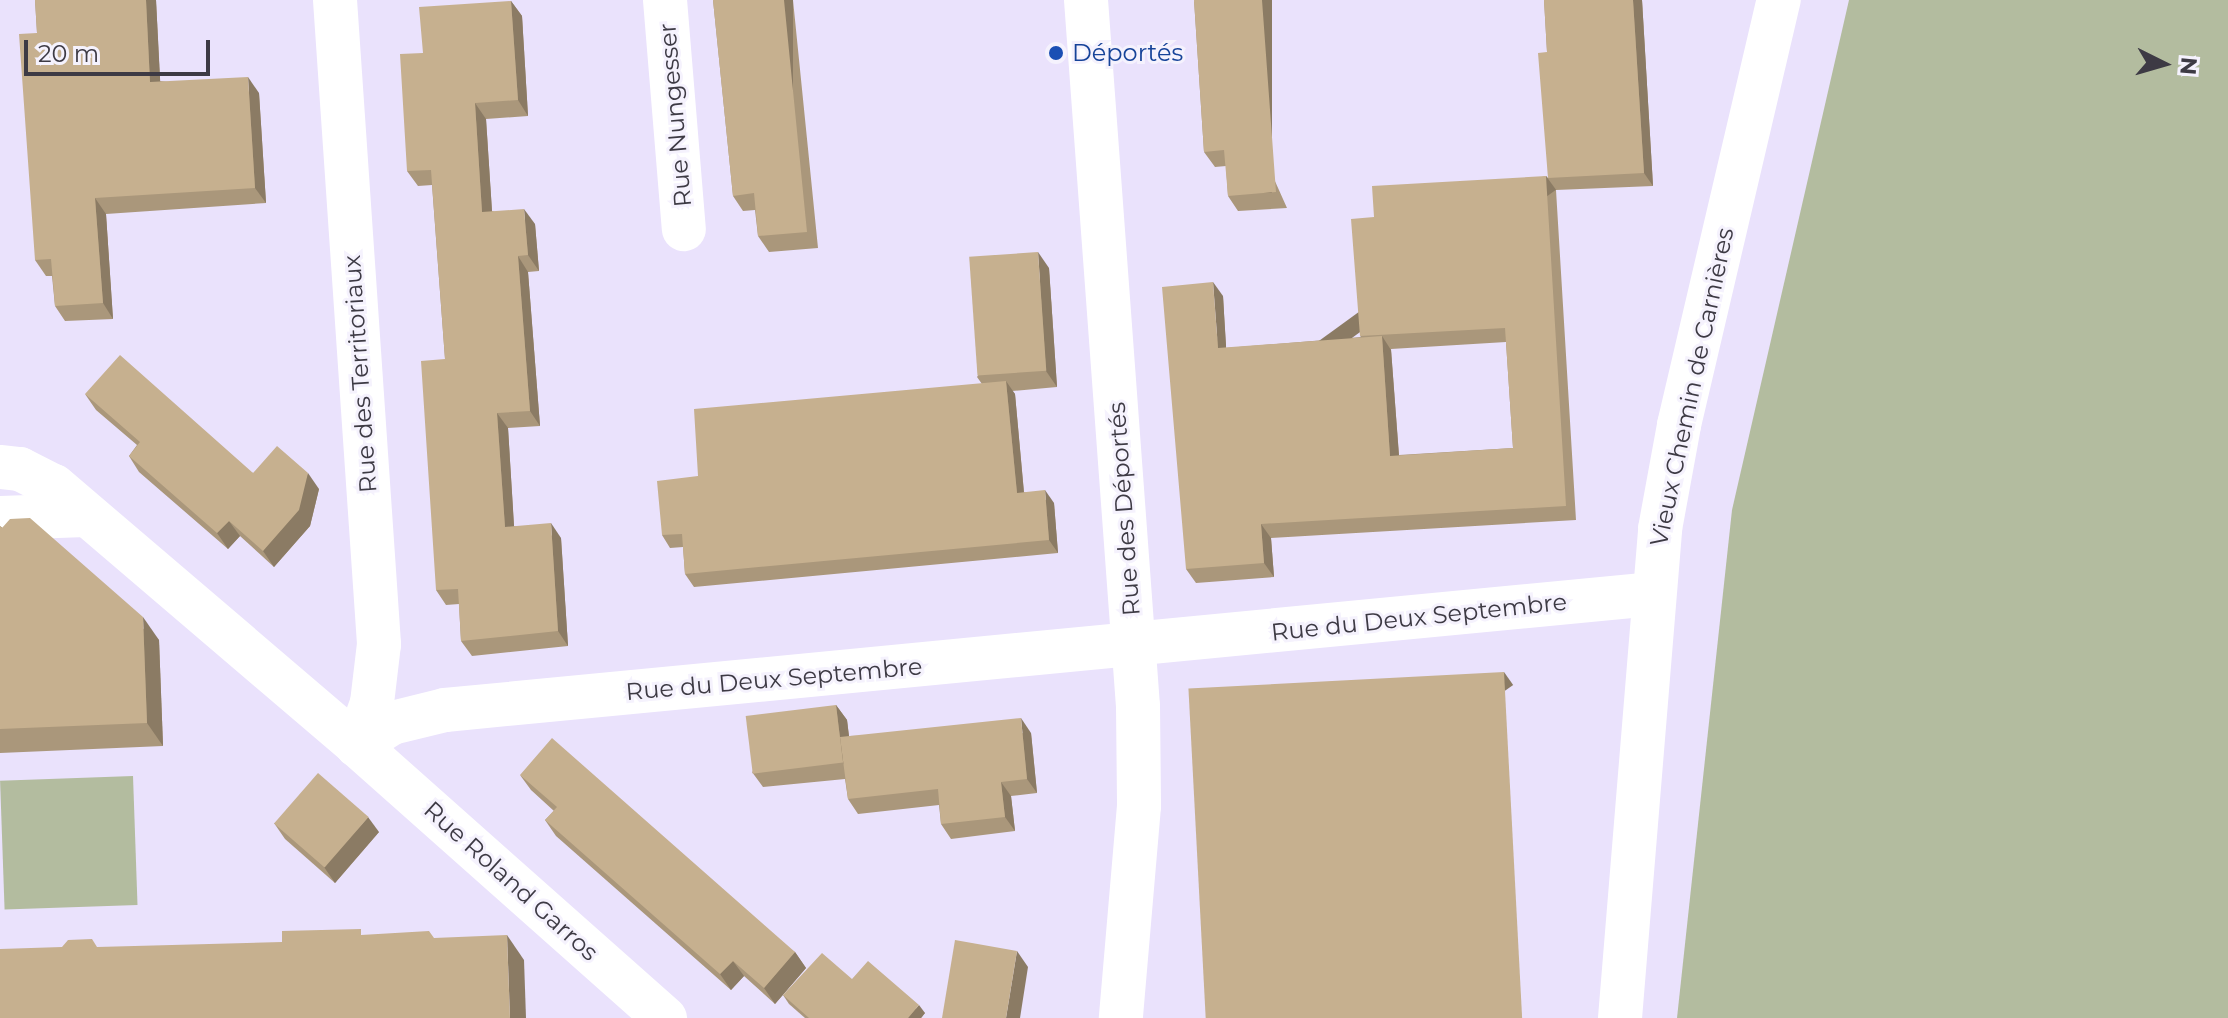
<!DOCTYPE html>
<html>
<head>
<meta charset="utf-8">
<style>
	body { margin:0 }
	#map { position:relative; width:2228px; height:1018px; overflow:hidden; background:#eae2fc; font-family:Montserrat,sans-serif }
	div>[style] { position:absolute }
	.green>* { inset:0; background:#b3bc9f; transform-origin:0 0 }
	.minor>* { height:44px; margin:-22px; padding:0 22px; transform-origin:22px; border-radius:22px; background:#fff }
	.wall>* { inset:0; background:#aa977b }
	.shaded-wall>* { inset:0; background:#8b7b64; transform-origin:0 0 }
	.building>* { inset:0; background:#c6b08f; transform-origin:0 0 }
	.dots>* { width:22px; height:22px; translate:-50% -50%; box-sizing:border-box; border:4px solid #f5f2fd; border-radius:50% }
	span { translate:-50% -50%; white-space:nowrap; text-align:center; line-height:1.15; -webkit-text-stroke:6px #f5f2fd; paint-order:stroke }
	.transit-label { font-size:24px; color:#164399 }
	.left { translate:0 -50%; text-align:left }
	.street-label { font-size:24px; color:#3d3a44 }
	.north { position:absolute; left:2124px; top:24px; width:80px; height:80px; -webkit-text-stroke:6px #f5f2fd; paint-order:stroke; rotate:95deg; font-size:22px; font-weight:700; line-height:32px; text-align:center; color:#3d3a44 }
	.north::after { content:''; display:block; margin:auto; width:28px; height:36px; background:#3d3a44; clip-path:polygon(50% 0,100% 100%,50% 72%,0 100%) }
	.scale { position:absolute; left:24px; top:40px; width:186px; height:36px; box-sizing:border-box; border:4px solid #3d3a44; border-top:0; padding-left:10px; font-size:24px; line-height:28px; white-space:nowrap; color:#3d3a44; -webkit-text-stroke:6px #f5f2fd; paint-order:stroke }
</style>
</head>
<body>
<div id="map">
	<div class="green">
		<div style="clip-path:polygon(1849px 0,2228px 0,2228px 1018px,1677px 1018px,1732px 510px)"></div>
		<div style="left:133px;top:776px;width:129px;height:133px;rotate:88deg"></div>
	</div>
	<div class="minor">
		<div style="left:335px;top:0;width:646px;rotate:86.09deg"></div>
		<div style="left:379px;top:644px;width:59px;rotate:96.8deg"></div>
		<div style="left:372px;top:703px;width:45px;rotate:109.7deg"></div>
		<div style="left:357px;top:745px;width:412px;rotate:41.6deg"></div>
		<div style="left:665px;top:0;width:230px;rotate:85.3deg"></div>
		<div style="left:1086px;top:0;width:708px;rotate:85.79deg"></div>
		<div style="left:1138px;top:706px;width:100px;rotate:89.4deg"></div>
		<div style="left:1139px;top:806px;width:213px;rotate:94.9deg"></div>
		<div style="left:0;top:467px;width:20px;rotate:6deg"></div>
		<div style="left:20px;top:469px;width:38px;rotate:27deg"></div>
		<div style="left:54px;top:486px;width:399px;rotate:40.5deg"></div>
		<div style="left:357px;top:745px;width:41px;rotate:-32.2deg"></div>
		<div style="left:392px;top:723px;width:55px;rotate:-13.8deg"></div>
		<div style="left:445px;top:710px;width:1212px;rotate:-5.49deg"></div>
		<div style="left:0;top:518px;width:86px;rotate:-2deg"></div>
		<div style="left:1620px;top:1018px;width:491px;rotate:-85.3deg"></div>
		<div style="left:1660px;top:529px;width:106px;rotate:-79.6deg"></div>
		<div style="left:1679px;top:425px;width:437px;rotate:-76.8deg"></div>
	</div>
	<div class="wall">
		<div style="clip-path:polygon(35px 0,156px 0,160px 81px,259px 93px,266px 203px,106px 214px,113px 319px,65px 321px,55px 306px,52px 276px,46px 276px,35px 260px,37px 33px)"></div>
		<div style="clip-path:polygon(713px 0,793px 0,818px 248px,769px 252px,758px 236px,755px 210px,743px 211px,733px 196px)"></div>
		<div style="clip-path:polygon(1194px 0,1287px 208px,1238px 211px,1228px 196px,1226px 166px,1215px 167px,1204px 152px)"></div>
		<div style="clip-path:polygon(evenodd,1544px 0,1642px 0,1653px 186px,1556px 190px,1576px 520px,1271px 538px,1274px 577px,1196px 583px,1186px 569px,1223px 296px,1226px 348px,1361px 337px,1360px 336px,1374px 217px,1546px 176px,1548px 178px,1547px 52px,1544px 0,1506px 342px,1513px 448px,1399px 455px,1391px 349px,1506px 342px)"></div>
		<div style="clip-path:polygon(511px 1px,522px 16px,528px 116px,486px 119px,492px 211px,535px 224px,539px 271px,528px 272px,540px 426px,508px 428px,514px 526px,561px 538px,568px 646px,472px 656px,461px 641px,459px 604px,446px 605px,436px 590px,445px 359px,432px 185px,418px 186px,407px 171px,423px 53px)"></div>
		<div style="clip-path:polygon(1049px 268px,1057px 387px,1012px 391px,1015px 394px,1024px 492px,1054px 503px,1058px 553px,694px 587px,685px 574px,683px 547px,670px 548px,662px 535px,698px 476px,982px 384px,977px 377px)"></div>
		<div style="clip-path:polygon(85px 394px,253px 473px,319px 489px,310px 526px,274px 567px,240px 536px,228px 549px,139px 472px,129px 456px,137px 445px,96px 410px)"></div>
		<div style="clip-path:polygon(0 526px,159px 640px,163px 746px,0 753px)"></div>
		<div style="clip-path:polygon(836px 705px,847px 720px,849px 736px,1031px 733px,1037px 793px,1011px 796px,1015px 831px,951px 839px,941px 824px,939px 805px,858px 814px,848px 799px,845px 779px,763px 787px,752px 772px)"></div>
		<div style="clip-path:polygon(520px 775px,795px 952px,806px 968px,775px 1004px,744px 976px,731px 990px,556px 836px,545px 820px,554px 811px,531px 790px)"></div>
		<div style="clip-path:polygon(274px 823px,379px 832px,335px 883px,285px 839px)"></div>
		<div style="clip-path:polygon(852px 979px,925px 1013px,921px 1018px,805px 1018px,789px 1004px,783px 995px)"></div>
	</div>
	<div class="shaded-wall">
		<div style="clip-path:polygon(146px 0,156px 0,161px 97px,150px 82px)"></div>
		<div style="left:784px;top:0;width:9px;height:233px"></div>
		<div style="left:1262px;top:0;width:10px;height:193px"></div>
		<div style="clip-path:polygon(1633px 0,1642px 0,1653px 186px,1644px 173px)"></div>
		<div style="clip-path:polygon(511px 1px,522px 16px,528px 116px,518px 100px)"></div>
		<div style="clip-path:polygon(248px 77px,259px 93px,266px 203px,255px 188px)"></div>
		<div style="clip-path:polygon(475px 103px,486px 119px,493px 227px,482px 212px)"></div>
		<div style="left:1546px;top:176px;width:17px;height:331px;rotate:54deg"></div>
		<div style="clip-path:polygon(95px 198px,106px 214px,113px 319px,103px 303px)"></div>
		<div style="clip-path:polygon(524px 209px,535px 224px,539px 271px,528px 255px)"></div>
		<div style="clip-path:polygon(1038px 252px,1049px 268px,1057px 387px,1046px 371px)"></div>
		<div style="clip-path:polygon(518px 256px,528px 272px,540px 426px,530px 411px)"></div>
		<div style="clip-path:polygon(1213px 282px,1223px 296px,1227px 362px,1218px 348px)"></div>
		<div style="clip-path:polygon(1382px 336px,1391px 350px,1400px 470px,1390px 456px)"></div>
		<div style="clip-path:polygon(1006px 381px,1015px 394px,1025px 505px,1017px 493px)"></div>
		<div style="clip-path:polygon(497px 413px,508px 428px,515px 542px,505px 527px)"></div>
		<div style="clip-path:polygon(308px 473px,319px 489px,310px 526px,274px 567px,263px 551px)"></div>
		<div style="clip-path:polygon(1045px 490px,1054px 503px,1058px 553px,1049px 540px)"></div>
		<div style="clip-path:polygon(229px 521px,240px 536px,228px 549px,217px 533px)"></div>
		<div style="clip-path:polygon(551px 523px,561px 538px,568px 646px,558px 631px)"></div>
		<div style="clip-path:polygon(1261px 524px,1271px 538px,1274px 577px,1264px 563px)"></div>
		<div style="clip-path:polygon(143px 617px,159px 640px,163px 746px,147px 723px)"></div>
		<div style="left:1504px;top:672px;width:16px;height:347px;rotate:55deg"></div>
		<div style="clip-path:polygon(836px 705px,847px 720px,854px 778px,843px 763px)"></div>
		<div style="clip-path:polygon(1021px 718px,1031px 733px,1037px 793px,1027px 779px)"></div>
		<div style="clip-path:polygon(1001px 782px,1011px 796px,1015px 831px,1005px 817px)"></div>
		<div style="clip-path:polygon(368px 817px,379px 832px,335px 883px,324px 867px)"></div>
		<div style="clip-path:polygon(507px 935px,524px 960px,526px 1018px,510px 1018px)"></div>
		<div style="clip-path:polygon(1017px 951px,1028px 967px,1020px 1018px,1006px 1018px)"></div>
		<div style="clip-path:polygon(795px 952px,806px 968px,775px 1004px,764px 988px)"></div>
		<div style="clip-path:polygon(733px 961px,744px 976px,731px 990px,720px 974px)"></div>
		<div style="clip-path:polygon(919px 1005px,925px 1013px,921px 1018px,908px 1018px)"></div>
	</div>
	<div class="building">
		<div style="clip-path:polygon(35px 0,146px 0,150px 82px,248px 77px,255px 188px,95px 198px,103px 303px,55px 306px,51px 259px,35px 260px,19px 34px,37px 33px)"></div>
		<div style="clip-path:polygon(713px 0,784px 0,807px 232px,758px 236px,754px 193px,733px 196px)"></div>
		<div style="clip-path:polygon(1194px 0,1262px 0,1276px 192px,1228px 196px,1224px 150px,1204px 152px)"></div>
		<div style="clip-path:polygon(1544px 0,1633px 0,1644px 173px,1548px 178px,1538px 53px,1547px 52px)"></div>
		<div style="clip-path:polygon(511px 1px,518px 100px,475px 103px,482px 212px,524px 209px,528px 255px,518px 256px,530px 411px,497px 413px,505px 527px,551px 523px,558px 631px,461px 641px,458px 589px,436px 590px,421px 361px,445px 359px,431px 170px,407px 171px,400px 54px,423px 53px,419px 7px)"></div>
		<div style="clip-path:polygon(1546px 176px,1566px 506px,1261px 524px,1264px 563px,1186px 569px,1162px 287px,1213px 282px,1218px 348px,1382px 336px,1390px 456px,1513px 448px,1505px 328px,1360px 336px,1351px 219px,1374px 217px,1372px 186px)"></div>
		<div style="left:1038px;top:252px;width:119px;height:69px;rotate:86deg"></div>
		<div style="clip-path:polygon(120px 355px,253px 473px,277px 446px,308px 473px,299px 510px,263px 551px,229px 521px,217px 533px,129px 456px,140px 442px,85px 394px)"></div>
		<div style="clip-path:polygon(1006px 381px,1017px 493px,1045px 490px,1049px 540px,685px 574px,682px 534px,662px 535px,657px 481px,698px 476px,694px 409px)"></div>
		<div style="clip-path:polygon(30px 518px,143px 617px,147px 723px,0 729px,0 526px,2px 528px,10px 519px)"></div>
		<div style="left:1504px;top:672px;width:347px;height:316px;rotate:87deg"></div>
		<div style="left:836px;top:705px;width:58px;height:91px;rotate:83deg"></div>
		<div style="clip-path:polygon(1021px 718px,1027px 779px,1001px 782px,1005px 817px,941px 824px,938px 789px,848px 799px,840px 737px)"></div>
		<div style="clip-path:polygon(552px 738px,795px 952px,764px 988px,733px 961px,720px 974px,545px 820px,557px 807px,520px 775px)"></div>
		<div style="left:318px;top:773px;width:67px;height:67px;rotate:41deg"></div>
		<div style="clip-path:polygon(361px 929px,361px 935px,429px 931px,434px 938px,507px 935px,510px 1018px,0 1018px,0 949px,62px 947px,68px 940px,92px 939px,97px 947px,282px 942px,282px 931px)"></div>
		<div style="clip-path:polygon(955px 940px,1017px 951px,1006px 1018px,942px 1018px)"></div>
		<div style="clip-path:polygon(822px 953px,852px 979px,868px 961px,919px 1005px,908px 1018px,809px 1018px,783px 995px)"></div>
	</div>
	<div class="dots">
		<div style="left:1056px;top:53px;background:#1a4fb4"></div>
	</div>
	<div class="transit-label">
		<span class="left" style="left:1072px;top:53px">Déportés</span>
	</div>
	<div class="street-label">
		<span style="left:675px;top:115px;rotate:-95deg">Rue Nungesser</span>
		<span style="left:360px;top:374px;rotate:-94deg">Rue des Territoriaux</span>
		<span style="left:1692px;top:387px;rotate:-78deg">Vieux Chemin de Carnières</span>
		<span style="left:1124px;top:509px;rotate:-94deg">Rue des Déportés</span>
		<span style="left:1419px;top:617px;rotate:-6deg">Rue du Deux Septembre</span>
		<span style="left:774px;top:679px;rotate:-5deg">Rue du Deux Septembre</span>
		<span style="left:511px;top:881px;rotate:42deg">Rue Roland Garros</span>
	</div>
	<div class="north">N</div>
	<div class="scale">20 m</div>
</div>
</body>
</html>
